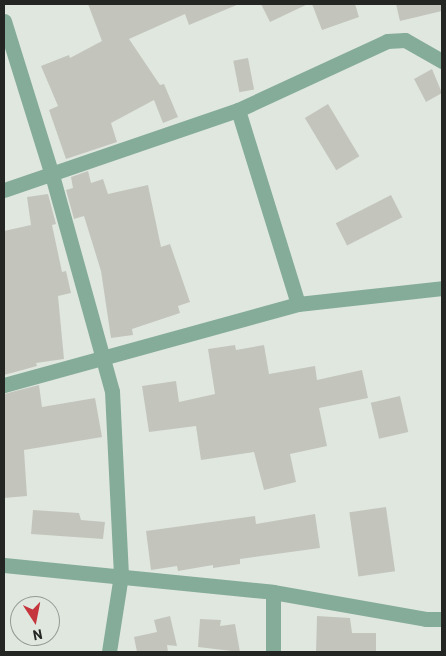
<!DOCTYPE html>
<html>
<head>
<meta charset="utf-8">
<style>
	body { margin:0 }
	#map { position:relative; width:446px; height:656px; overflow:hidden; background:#e0e7df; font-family:Barlow,sans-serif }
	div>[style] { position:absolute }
	.building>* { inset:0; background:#c3c5bc; transform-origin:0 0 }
	.minor>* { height:15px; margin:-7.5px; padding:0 7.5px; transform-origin:7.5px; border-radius:7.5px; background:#85ac99 }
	span { translate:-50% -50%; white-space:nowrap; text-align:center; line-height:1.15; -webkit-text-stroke:5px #e0e7df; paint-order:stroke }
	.frame { position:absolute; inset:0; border:5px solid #232623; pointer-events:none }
	.north { position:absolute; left:10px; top:596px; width:50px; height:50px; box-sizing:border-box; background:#e0e7df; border:1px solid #949a94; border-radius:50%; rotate:169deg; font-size:14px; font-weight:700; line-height:20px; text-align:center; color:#232623 }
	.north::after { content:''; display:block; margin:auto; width:18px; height:22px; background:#c4353c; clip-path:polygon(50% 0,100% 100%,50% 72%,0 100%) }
</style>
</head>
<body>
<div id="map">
	<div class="building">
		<div style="clip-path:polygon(88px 4px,239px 4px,189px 25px,185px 14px,129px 39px,160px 85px,164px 84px,178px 117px,163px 123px,154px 100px,111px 123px,117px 142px,66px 159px,49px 110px,58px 106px,41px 66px,69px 55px,70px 58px,102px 41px)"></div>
		<div style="clip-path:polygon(261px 4px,308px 4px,270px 22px)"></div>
		<div style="clip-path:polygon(312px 4px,355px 4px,359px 17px,322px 30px)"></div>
		<div style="clip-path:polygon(396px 4px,442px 4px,442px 11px,400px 21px)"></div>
		<div style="left:248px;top:58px;width:32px;height:15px;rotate:79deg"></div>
		<div style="clip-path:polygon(432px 69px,442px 93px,426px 102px,414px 79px)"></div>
		<div style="left:328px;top:104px;width:61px;height:27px;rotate:59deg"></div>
		<div style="clip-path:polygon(88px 171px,91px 183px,103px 179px,108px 194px,148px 185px,161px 247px,170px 244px,190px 302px,178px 306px,180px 313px,132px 329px,133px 335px,111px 338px,101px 271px,84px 216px,74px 219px,66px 190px,73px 188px,71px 177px)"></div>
		<div style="clip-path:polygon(48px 194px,56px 224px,52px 225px,62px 272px,66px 271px,71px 293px,58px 296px,64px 359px,36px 363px,37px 366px,4px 375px,4px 231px,31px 225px,27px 197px)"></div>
		<div style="left:391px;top:195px;width:25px;height:62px;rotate:63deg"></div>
		<div style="clip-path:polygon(235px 345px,236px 350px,264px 345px,269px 374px,315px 366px,317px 380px,362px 370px,368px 398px,319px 408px,327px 446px,290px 454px,296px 482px,264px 490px,254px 452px,201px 460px,196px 426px,149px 432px,142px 386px,176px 381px,179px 402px,215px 394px,208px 349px)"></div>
		<div style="clip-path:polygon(39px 385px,42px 407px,95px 398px,102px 437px,24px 450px,27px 496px,4px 498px,4px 394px)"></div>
		<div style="left:400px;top:396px;width:37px;height:30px;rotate:77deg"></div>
		<div style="left:386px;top:507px;width:65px;height:37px;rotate:82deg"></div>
		<div style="clip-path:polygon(33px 510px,79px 513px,81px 520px,105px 522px,103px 539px,31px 534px)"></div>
		<div style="clip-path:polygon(315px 514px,320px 548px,240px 559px,240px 564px,213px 568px,213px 565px,178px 571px,177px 566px,151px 570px,146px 531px,255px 516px,256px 524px)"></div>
		<div style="clip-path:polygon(170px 616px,177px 646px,167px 645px,168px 652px,137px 652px,134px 637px,157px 632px,154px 620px)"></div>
		<div style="clip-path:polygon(317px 616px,350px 618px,352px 633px,376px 633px,376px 652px,316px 652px)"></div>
		<div style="clip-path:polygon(200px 619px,221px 620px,220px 626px,235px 624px,240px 652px,198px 647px)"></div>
	</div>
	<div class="minor">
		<div style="left:4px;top:21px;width:161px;rotate:72.7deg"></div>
		<div style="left:52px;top:175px;width:224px;rotate:74.5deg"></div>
		<div style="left:112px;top:391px;width:184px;rotate:87.2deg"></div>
		<div style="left:121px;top:575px;width:78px;rotate:98.9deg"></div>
		<div style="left:238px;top:110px;width:203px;rotate:72.8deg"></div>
		<div style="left:4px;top:190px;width:247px;rotate:-18.9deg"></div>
		<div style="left:238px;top:110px;width:164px;rotate:-24.8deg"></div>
		<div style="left:387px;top:41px;width:18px;rotate:-3deg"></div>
		<div style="left:405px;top:40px;width:43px;rotate:29.6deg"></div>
		<div style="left:4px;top:385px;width:305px;rotate:-15.4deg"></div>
		<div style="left:298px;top:304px;width:145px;rotate:-6.3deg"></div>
		<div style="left:4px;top:565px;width:270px;rotate:5.7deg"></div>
		<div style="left:273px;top:592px;width:155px;rotate:10deg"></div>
		<div style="left:426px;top:619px;width:16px"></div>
		<div style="left:273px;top:592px;width:60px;rotate:90deg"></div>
	</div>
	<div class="frame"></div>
	<div class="north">N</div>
</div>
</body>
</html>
